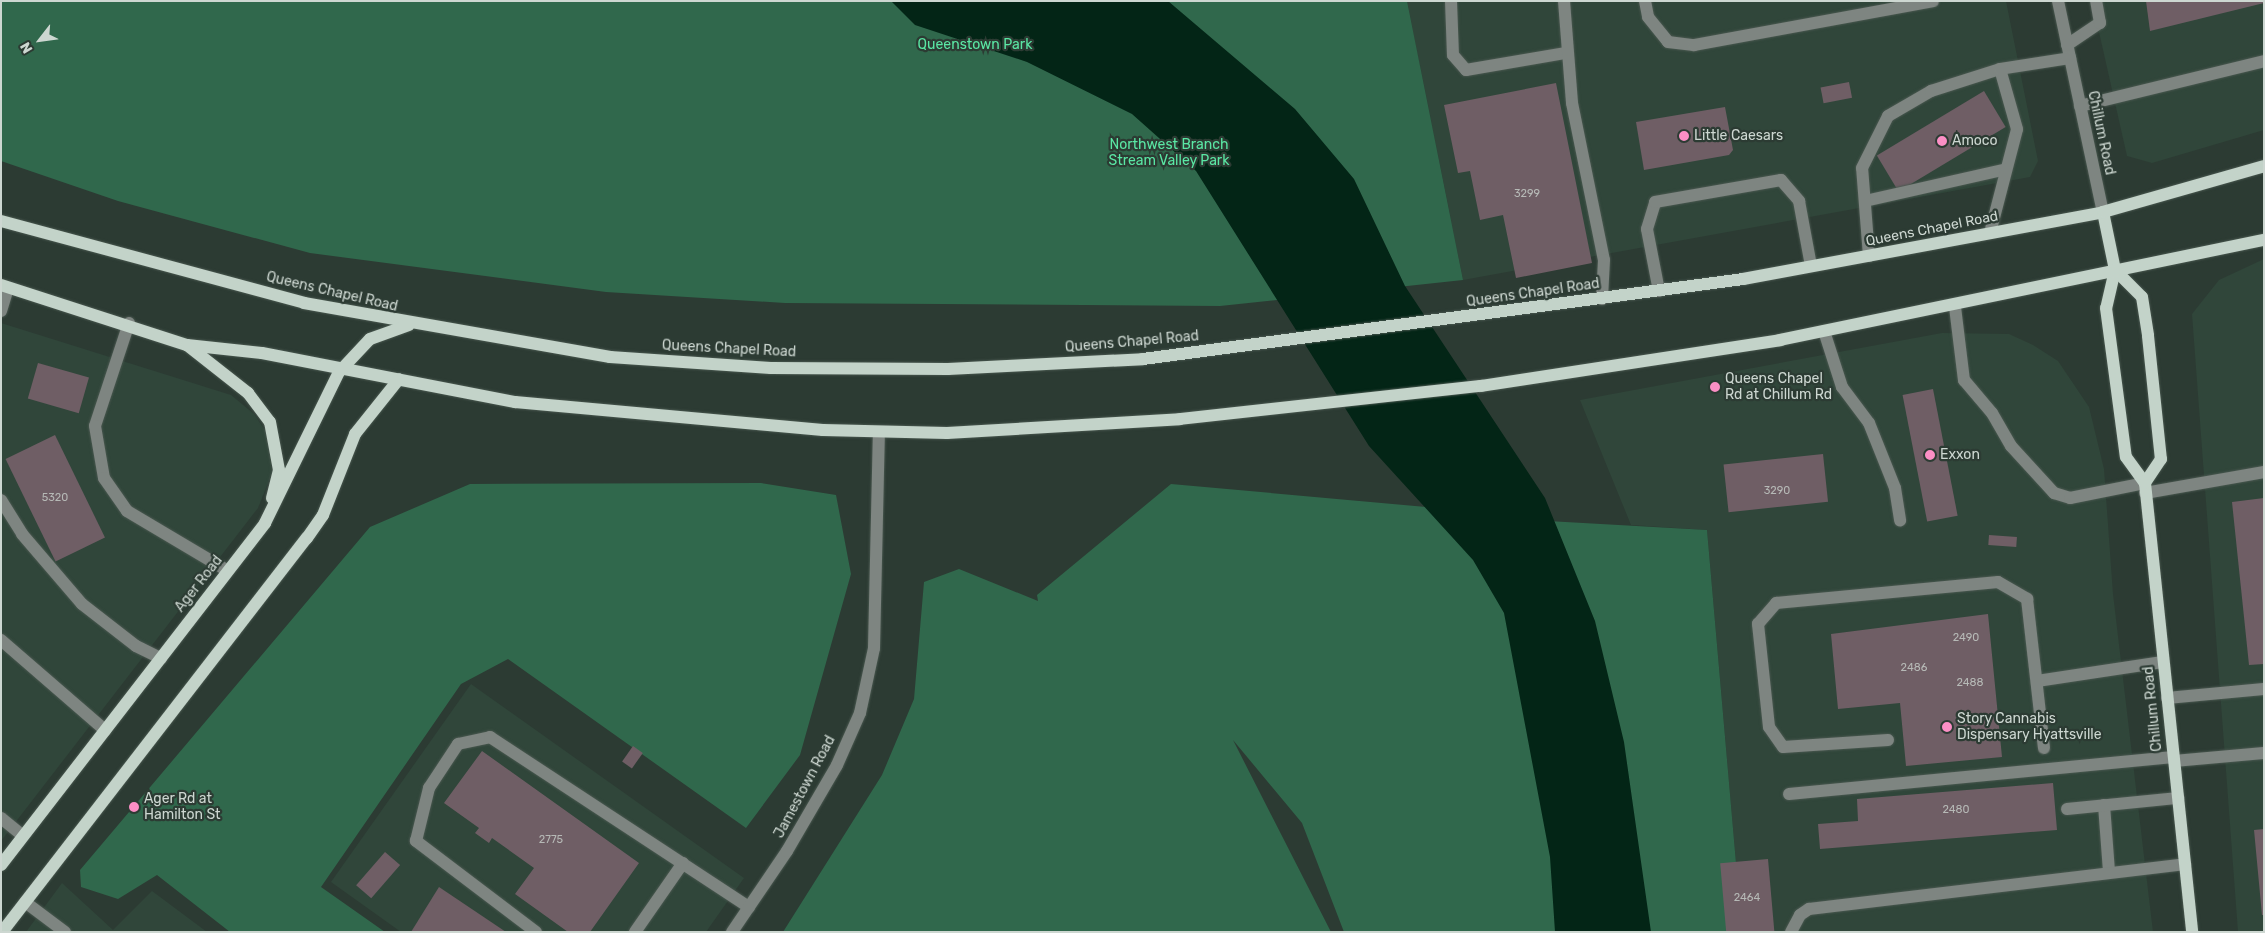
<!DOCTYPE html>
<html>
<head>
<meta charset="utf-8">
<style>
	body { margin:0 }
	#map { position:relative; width:2265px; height:933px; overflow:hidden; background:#2c3b33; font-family:Rubik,sans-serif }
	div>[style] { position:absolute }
	.built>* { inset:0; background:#30463a }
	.green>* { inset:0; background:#30684c }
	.water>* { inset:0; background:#032516 }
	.building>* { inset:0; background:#6f5e65; transform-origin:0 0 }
	.roads { filter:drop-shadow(0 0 1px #49574f) drop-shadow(0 0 1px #49574f) }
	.minor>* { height:12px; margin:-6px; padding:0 6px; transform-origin:6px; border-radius:6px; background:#7e8581 }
	.major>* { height:12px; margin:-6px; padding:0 6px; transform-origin:6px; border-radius:6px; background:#c3d3c9 }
	.dots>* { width:14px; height:14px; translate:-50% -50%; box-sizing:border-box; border:2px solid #2c3b33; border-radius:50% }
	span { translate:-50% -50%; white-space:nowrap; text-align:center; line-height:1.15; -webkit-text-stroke:4.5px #2c3b33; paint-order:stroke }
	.number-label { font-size:11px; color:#b6b9b6 }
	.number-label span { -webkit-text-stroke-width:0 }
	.park-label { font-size:14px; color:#5ae7a4 }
	.street-label { font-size:14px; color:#cdd7d1 }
	.poi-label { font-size:14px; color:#cdd7d1 }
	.left { translate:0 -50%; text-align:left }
	.frame { position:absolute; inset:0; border:2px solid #cdd7d1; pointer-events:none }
	.north { position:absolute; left:15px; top:15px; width:50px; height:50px; -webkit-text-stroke:4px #2c3b33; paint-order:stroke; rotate:240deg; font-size:14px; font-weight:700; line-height:20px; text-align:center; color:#cdd7d1 }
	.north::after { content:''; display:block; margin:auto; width:18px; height:22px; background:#cdd7d1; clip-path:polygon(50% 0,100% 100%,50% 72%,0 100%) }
</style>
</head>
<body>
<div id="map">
	<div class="built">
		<div style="clip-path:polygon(1407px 1px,2006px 1px,2038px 161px,2030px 177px,1463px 280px)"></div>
		<div style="clip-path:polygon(2092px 1px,2264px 1px,2264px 130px,2152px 163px,2127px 156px)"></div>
		<div style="clip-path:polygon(2264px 259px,2264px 932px,2238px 932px,2192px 314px,2219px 280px)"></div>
		<div style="clip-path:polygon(1px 323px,231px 395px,254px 414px,268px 435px,272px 473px,258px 508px,1px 841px)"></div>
		<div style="clip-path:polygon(1942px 333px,2009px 334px,2033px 345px,2058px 361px,2089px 407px,2104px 469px,2113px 594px,2153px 932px,1742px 932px,1707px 530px,1631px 525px,1580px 400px)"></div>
		<div style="clip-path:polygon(471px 684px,744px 878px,706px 932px,401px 932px,331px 882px)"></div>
		<div style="clip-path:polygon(62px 883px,113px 930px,152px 891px,207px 932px,26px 932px)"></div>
	</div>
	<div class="green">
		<div style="clip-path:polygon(1px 1px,1407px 1px,1463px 280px,1220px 306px,785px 303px,606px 292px,310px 253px,118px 201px,1px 161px)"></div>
		<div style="clip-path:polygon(761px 483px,836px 495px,851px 574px,800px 755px,746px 828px,508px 659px,461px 684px,321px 887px,385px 932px,230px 932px,157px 875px,118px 899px,81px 887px,80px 870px,370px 527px,470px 484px)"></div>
		<div style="clip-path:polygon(1171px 484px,1515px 515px,1530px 520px,1707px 530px,1742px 932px,1344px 932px,1302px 823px,1233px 740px,1331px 932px,783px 932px,882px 775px,914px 699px,924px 582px,959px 569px,1038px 601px,1037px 595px)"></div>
	</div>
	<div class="water">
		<div style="clip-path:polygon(891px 1px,1168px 1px,1295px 109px,1354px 179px,1405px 286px,1545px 498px,1595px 621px,1624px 742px,1651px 932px,1555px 932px,1550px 857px,1504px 613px,1473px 560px,1369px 446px,1196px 171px,1132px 114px,1027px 62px,915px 25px)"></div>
	</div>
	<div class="building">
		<div style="clip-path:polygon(2146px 1px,2264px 1px,2264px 3px,2150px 31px)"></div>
		<div style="left:1849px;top:82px;width:16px;height:29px;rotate:79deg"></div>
		<div style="clip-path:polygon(1556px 83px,1592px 263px,1516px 278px,1503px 215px,1480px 220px,1470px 171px,1458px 173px,1444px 105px)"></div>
		<div style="left:1984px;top:91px;width:42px;height:125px;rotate:59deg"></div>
		<div style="clip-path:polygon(1725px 107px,1733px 150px,1729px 155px,1644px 170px,1636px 122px)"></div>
		<div style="left:38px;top:363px;width:53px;height:37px;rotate:16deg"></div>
		<div style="left:1933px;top:389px;width:129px;height:31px;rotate:79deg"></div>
		<div style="left:55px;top:435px;width:114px;height:55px;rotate:64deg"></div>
		<div style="left:1823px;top:454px;width:48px;height:100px;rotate:84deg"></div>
		<div style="clip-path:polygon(2264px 498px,2264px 664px,2249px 665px,2232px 502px)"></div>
		<div style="left:1989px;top:535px;width:28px;height:10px;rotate:4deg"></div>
		<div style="clip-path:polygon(1988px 614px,2002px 757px,1906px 766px,1900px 703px,1838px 709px,1831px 634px)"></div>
		<div style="left:633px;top:746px;width:12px;height:19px;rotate:35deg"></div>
		<div style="clip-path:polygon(482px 751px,639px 863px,590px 932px,568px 932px,515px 894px,534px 868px,492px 838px,489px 843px,475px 833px,479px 828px,444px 803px)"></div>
		<div style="clip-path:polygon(2053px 783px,2057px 830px,1820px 849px,1818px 824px,1858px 821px,1857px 799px)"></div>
		<div style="clip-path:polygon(2264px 829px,2264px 915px,2262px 915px,2254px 830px)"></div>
		<div style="left:385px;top:852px;width:20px;height:44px;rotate:41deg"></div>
		<div style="left:1768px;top:859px;width:73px;height:48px;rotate:85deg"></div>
		<div style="clip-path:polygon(439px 887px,506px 932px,411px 932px)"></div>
	</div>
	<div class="roads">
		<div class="minor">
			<div style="left:1451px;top:1px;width:54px;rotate:87.9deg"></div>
			<div style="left:1453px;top:55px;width:20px;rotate:49deg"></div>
			<div style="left:1466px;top:70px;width:100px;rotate:-9.7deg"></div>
			<div style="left:1564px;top:1px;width:102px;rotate:85.5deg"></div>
			<div style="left:1572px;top:103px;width:160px;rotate:78.5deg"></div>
			<div style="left:1604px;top:260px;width:39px;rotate:93deg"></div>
			<div style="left:1645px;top:1px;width:16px;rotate:79deg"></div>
			<div style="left:1648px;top:17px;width:32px;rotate:51deg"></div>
			<div style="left:1668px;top:42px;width:26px;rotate:7deg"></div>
			<div style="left:1694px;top:45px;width:243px;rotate:-10.4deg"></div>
			<div style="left:2058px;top:1px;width:216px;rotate:78deg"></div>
			<div style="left:2067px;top:45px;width:40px;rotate:-34deg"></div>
			<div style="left:2100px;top:23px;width:22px;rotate:-100deg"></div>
			<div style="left:2080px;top:106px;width:189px;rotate:-13.7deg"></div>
			<div style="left:1865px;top:201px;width:141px;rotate:-12.7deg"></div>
			<div style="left:1990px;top:233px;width:107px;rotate:-75.4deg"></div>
			<div style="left:2017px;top:129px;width:62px;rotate:-105.8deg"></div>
			<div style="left:1869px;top:256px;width:88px;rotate:-94.5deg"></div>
			<div style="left:1862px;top:168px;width:58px;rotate:-63.4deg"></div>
			<div style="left:1888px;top:116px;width:50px;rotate:-30.2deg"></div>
			<div style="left:1931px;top:91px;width:72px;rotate:-17.7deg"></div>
			<div style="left:2000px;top:69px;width:71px;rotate:-8.9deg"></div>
			<div style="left:1659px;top:291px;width:63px;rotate:-101deg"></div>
			<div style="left:1647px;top:229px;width:28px;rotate:-73deg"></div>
			<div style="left:1655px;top:202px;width:128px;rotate:-9.9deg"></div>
			<div style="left:1781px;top:180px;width:28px;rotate:49deg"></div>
			<div style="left:1799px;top:201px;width:66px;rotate:79.5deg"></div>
			<div style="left:1955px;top:307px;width:74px;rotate:83deg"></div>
			<div style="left:1964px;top:380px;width:43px;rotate:49.7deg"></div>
			<div style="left:1992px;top:413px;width:38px;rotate:60deg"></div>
			<div style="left:2011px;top:446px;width:64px;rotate:47.5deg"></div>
			<div style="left:2054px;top:493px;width:17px;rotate:17deg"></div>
			<div style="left:2070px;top:498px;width:76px;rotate:-11.3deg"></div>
			<div style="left:1px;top:311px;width:24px;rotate:-73deg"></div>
			<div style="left:129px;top:323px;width:108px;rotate:108.3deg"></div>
			<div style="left:95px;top:426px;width:53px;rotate:80.2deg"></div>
			<div style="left:104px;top:478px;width:40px;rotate:55.1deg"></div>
			<div style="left:127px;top:511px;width:117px;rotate:30.7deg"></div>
			<div style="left:1824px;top:331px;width:59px;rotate:72.2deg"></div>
			<div style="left:1842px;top:387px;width:45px;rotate:53.1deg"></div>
			<div style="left:1869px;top:423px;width:70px;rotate:68.2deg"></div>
			<div style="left:1895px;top:488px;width:33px;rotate:81deg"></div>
			<div style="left:2145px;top:493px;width:121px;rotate:-10deg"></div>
			<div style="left:1px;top:500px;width:40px;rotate:58deg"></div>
			<div style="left:22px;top:534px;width:92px;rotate:49.4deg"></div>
			<div style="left:82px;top:604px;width:68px;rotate:37.9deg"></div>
			<div style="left:136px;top:646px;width:28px;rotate:26deg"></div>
			<div style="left:1px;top:640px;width:138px;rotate:40.9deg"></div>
			<div style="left:2037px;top:681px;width:127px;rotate:-8.6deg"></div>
			<div style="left:2167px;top:698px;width:97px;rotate:-5.3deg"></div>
			<div style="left:1888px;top:740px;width:105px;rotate:176.2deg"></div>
			<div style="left:1783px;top:747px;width:24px;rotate:-125deg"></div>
			<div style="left:1769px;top:727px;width:104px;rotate:-96.1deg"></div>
			<div style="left:1758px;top:624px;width:28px;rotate:-49deg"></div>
			<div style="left:1776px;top:603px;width:223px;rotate:-5.4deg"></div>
			<div style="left:1998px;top:582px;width:34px;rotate:30deg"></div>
			<div style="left:2027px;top:599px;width:150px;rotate:83.5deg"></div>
			<div style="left:2174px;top:761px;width:90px;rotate:-5.1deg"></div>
			<div style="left:1789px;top:794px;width:386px;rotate:-5.5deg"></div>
			<div style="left:2104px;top:805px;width:66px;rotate:85.7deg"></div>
			<div style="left:2067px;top:809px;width:112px;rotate:-5.7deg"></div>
			<div style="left:1px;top:818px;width:28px;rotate:39deg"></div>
			<div style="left:25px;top:902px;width:50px;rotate:36.9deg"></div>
			<div style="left:536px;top:932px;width:151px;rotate:-142.8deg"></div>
			<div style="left:416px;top:841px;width:55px;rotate:-76.2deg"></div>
			<div style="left:429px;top:788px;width:53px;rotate:-56.6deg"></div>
			<div style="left:458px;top:744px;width:33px;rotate:-12deg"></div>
			<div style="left:490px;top:737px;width:310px;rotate:33.3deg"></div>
			<div style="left:635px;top:932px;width:84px;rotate:-55.2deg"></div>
			<div style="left:732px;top:932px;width:98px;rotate:-55.8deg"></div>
			<div style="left:787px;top:851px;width:99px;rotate:-59.8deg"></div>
			<div style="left:837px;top:765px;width:57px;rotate:-66.1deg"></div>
			<div style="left:860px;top:713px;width:66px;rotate:-77.8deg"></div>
			<div style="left:874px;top:648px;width:216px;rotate:-88.7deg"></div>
			<div style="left:1791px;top:932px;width:19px;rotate:-62deg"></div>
			<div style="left:1800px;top:915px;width:11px;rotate:-34deg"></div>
			<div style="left:1809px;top:909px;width:379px;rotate:-6.8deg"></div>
		</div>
		<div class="major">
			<div style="left:2103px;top:212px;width:59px;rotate:78.3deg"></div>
			<div style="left:2115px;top:270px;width:39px;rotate:103deg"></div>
			<div style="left:2106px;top:308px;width:150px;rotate:82.4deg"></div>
			<div style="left:2126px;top:457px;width:32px;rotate:54deg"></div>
			<div style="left:2145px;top:483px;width:451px;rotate:84deg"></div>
			<div style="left:1px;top:221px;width:314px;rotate:15.1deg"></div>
			<div style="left:304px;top:303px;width:311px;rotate:10deg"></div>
			<div style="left:610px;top:357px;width:161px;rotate:3.9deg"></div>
			<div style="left:771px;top:368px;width:177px;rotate:0.3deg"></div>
			<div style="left:948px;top:369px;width:195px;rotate:-2.9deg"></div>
			<div style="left:1143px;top:359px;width:605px;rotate:-7.59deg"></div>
			<div style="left:1743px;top:279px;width:366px;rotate:-10.5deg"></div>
			<div style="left:2103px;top:212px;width:167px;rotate:-15.9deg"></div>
			<div style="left:2115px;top:270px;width:38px;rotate:45deg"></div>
			<div style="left:2142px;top:297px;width:39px;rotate:81deg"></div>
			<div style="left:2148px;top:336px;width:124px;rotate:84deg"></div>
			<div style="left:2161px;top:459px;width:29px;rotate:124deg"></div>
			<div style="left:1px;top:285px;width:195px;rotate:17.9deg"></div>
			<div style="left:187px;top:345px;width:75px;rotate:6.1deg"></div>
			<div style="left:262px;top:353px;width:258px;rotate:11deg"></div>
			<div style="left:515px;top:402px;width:309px;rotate:5.2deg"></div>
			<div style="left:823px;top:430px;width:124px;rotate:1.4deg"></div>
			<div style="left:947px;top:433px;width:233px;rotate:-3.4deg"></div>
			<div style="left:1180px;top:419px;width:303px;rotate:-6.3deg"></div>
			<div style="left:1481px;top:386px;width:303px;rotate:-8.7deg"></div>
			<div style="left:1780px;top:340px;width:494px;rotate:-11.7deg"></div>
			<div style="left:187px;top:345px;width:78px;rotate:38.2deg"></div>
			<div style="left:248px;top:393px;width:36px;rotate:53deg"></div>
			<div style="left:270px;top:422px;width:49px;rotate:79.4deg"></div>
			<div style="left:279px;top:470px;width:29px;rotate:104deg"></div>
			<div style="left:1px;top:865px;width:432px;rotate:-52.3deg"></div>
			<div style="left:265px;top:523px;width:168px;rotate:-63.9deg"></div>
			<div style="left:339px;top:372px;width:45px;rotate:-46.8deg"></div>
			<div style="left:370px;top:339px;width:41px;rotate:-19.7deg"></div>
			<div style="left:2px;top:932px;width:498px;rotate:-52.3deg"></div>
			<div style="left:307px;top:538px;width:28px;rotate:-55deg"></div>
			<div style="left:323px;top:515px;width:87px;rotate:-68.4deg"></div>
			<div style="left:355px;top:434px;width:70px;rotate:-51.3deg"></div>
		</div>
	</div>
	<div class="dots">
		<div style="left:1684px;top:136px;background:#fb8fc5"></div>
		<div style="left:1942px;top:141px;background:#fb8fc5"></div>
		<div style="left:1715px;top:387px;background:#fb8fc5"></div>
		<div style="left:1930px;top:455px;background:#fb8fc5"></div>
		<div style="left:1947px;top:727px;background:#fb8fc5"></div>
		<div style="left:134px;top:807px;background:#fb8fc5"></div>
	</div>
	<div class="number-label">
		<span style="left:1527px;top:194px">3299</span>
		<span style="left:1777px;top:491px">3290</span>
		<span style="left:55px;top:498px">5320</span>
		<span style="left:1966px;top:638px">2490</span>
		<span style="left:1914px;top:668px">2486</span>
		<span style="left:1970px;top:683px">2488</span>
		<span style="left:1956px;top:810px">2480</span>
		<span style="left:551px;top:840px">2775</span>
		<span style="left:1747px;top:898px">2464</span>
	</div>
	<div class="park-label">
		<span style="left:975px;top:45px">Queenstown Park</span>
		<span style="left:1169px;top:153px">Northwest Branch<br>Stream Valley Park</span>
	</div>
	<div class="street-label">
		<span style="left:2101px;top:133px;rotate:78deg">Chillum Road</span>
		<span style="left:1932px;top:229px;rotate:-11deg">Queens Chapel Road</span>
		<span style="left:332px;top:292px;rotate:13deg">Queens Chapel Road</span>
		<span style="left:1533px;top:293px;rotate:-8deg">Queens Chapel Road</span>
		<span style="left:1132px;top:342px;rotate:-5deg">Queens Chapel Road</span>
		<span style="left:729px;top:349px;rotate:3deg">Queens Chapel Road</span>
		<span style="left:199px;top:584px;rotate:-52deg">Ager Road</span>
		<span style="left:2153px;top:709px;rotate:-96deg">Chillum Road</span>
		<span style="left:805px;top:787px;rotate:-62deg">Jamestown Road</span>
	</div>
	<div class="poi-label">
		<span class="left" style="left:1694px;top:136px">Little Caesars</span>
		<span class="left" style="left:1952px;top:141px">Amoco</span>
		<span class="left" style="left:1725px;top:387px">Queens Chapel<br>Rd at Chillum Rd</span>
		<span class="left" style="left:1940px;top:455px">Exxon</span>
		<span class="left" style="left:1957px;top:727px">Story Cannabis<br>Dispensary Hyattsville</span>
		<span class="left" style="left:144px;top:807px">Ager Rd at<br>Hamilton St</span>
	</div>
	<div class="frame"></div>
	<div class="north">N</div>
</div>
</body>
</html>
